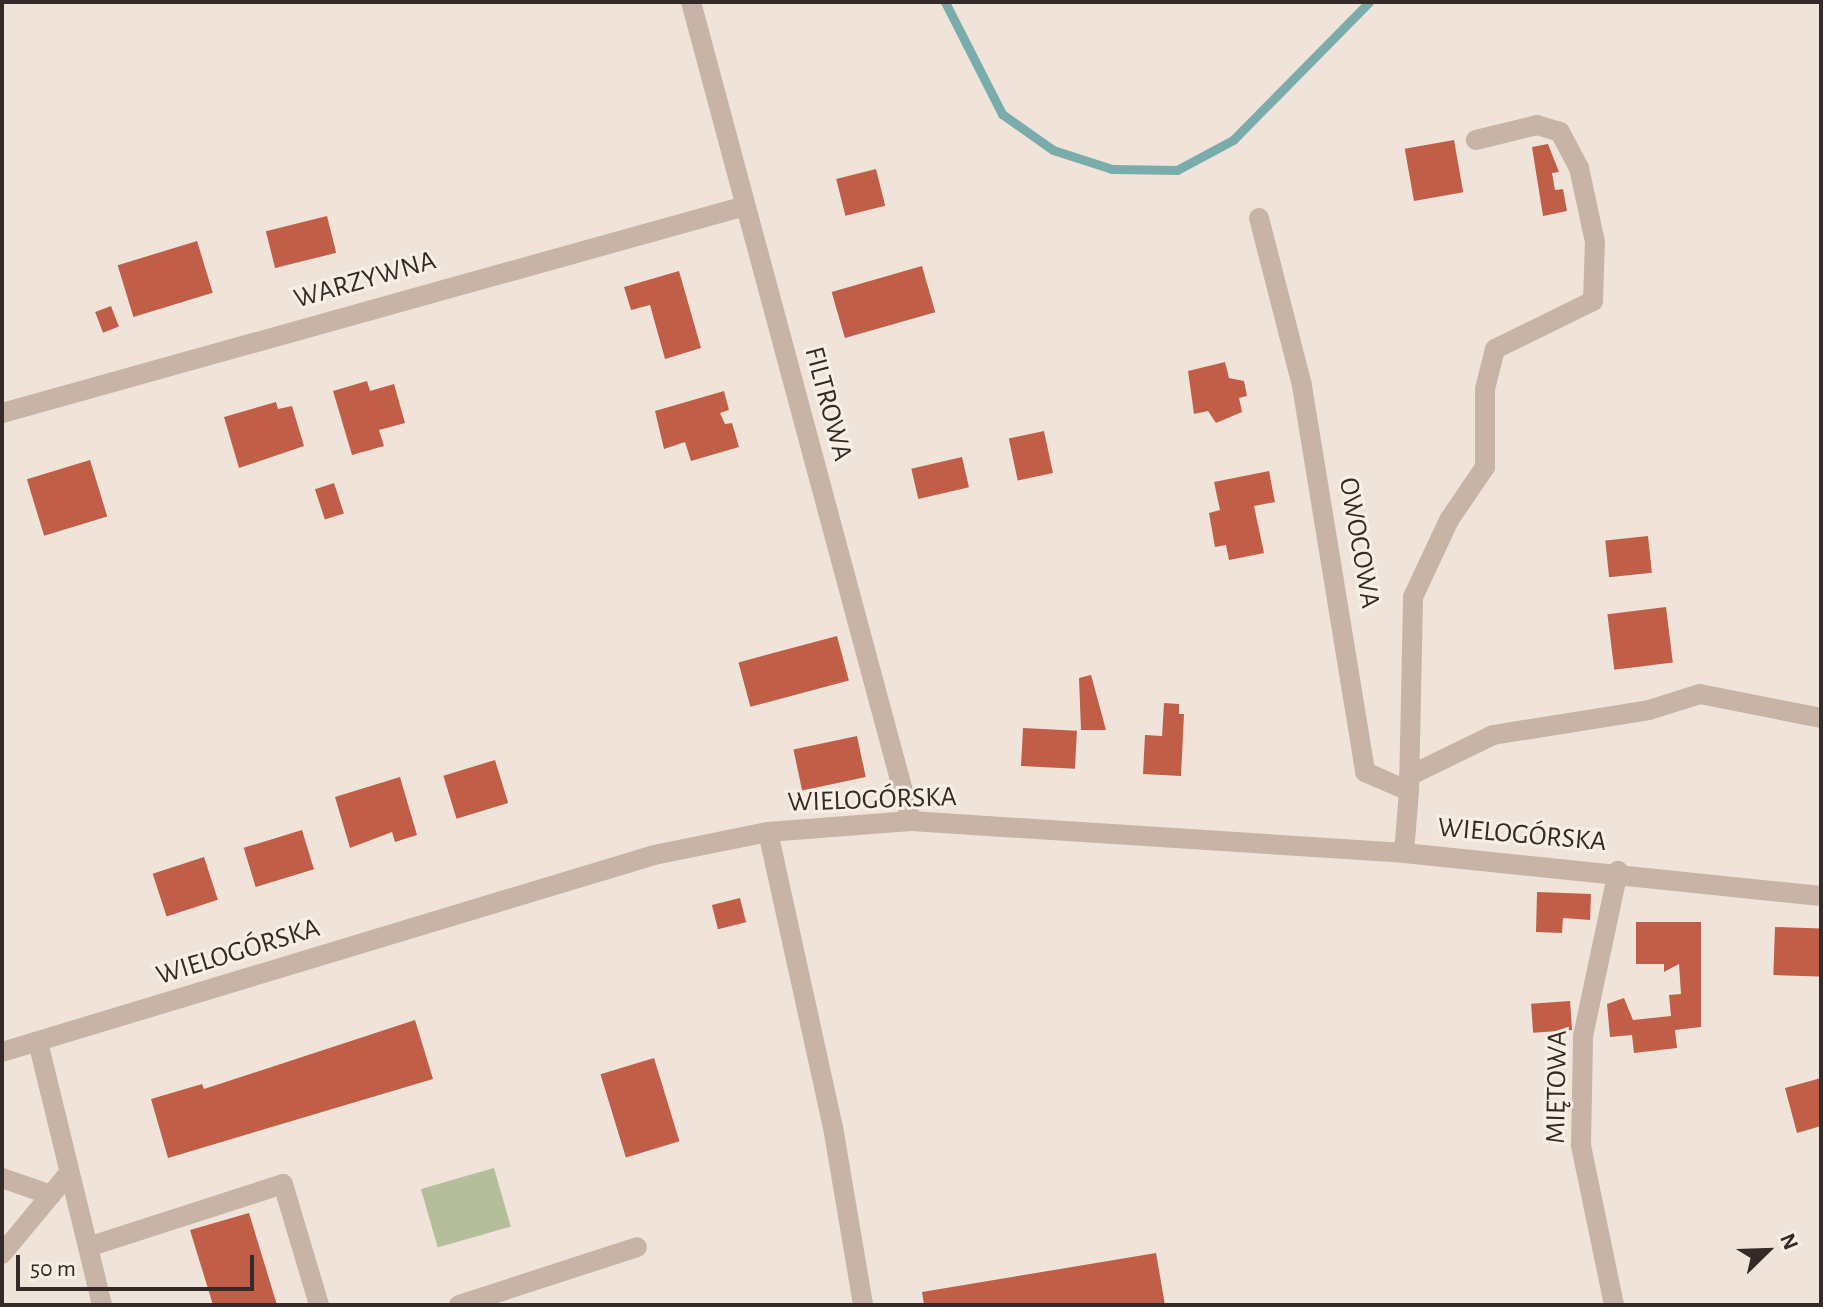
<!DOCTYPE html>
<html>
<head>
<meta charset="utf-8">
<style>
	body { margin:0 }
	#map { position:relative; width:1823px; height:1307px; overflow:hidden; background:#f0e4da; font-family:"Alegreya Sans",sans-serif }
	div>[style] { position:absolute }
	.green>* { inset:0; background:#b4be9b; transform-origin:0 0 }
	.stream>* { height:9px; margin:-4.5px; padding:0 4.5px; transform-origin:4.5px; border-radius:4.5px; background:#7aacab }
	.building>* { inset:0; background:#c05e48; transform-origin:0 0 }
	.minor>* { height:20px; margin:-10px; padding:0 10px; transform-origin:10px; border-radius:10px; background:#c7b4a7 }
	span { translate:-50% -50%; white-space:nowrap; text-align:center; line-height:1.15; -webkit-text-stroke:6px #f8efe6; paint-order:stroke }
	.street-label { font-size:28px; color:#342a27 }
	.frame { position:absolute; inset:0; border:4px solid #342a27; pointer-events:none }
	.north { position:absolute; left:1727px; top:1211px; width:80px; height:80px; -webkit-text-stroke:6px #f8efe6; paint-order:stroke; rotate:67deg; font-size:22px; font-weight:700; line-height:32px; text-align:center; color:#342a27 }
	.north::after { content:''; display:block; margin:auto; width:28px; height:36px; background:#342a27; clip-path:polygon(50% 0,100% 100%,50% 72%,0 100%) }
	.scale { position:absolute; left:16px; top:1255px; width:238px; height:36px; box-sizing:border-box; border:4px solid #342a27; border-top:0; padding-left:10px; font-size:24px; line-height:28px; white-space:nowrap; color:#342a27; -webkit-text-stroke:6px #f8efe6; paint-order:stroke }
</style>
</head>
<body>
<div id="map">
	<div class="green">
		<div style="left:494px;top:1168px;width:61px;height:76px;rotate:74deg"></div>
	</div>
	<div class="stream">
		<div style="left:945px;top:2px;width:126px;rotate:63deg"></div>
		<div style="left:1002px;top:114px;width:62px;rotate:35.2deg"></div>
		<div style="left:1053px;top:150px;width:62px;rotate:17.9deg"></div>
		<div style="left:1112px;top:169px;width:65px;rotate:0.9deg"></div>
		<div style="left:1177px;top:170px;width:64px;rotate:-28.2deg"></div>
		<div style="left:1233px;top:140px;width:194px;rotate:-45.4deg"></div>
	</div>
	<div class="building">
		<div style="left:1454px;top:140px;width:53px;height:50px;rotate:80deg"></div>
		<div style="clip-path:polygon(1548px 144px,1559px 172px,1552px 173px,1555px 190px,1563px 189px,1567px 211px,1543px 216px,1532px 147px)"></div>
		<div style="left:876px;top:169px;width:38px;height:41px;rotate:76deg"></div>
		<div style="left:327px;top:216px;width:38px;height:63px;rotate:76deg"></div>
		<div style="left:197px;top:241px;width:54px;height:83px;rotate:73deg"></div>
		<div style="left:922px;top:266px;width:48px;height:94px;rotate:74deg"></div>
		<div style="clip-path:polygon(679px 271px,701px 348px,665px 359px,650px 305px,631px 310px,624px 287px)"></div>
		<div style="left:111px;top:306px;width:22px;height:17px;rotate:69deg"></div>
		<div style="clip-path:polygon(1225px 362px,1229px 378px,1244px 381px,1247px 396px,1239px 398px,1242px 412px,1216px 423px,1208px 411px,1194px 414px,1188px 371px)"></div>
		<div style="clip-path:polygon(367px 381px,370px 391px,394px 384px,405px 423px,379px 430px,384px 446px,352px 455px,333px 391px)"></div>
		<div style="clip-path:polygon(724px 391px,729px 410px,720px 413px,725px 424px,732px 423px,739px 447px,691px 461px,685px 442px,664px 449px,655px 411px)"></div>
		<div style="clip-path:polygon(276px 402px,278px 409px,292px 406px,304px 446px,239px 468px,224px 417px)"></div>
		<div style="left:1044px;top:431px;width:43px;height:36px;rotate:78deg"></div>
		<div style="left:962px;top:457px;width:31px;height:52px;rotate:77deg"></div>
		<div style="left:90px;top:460px;width:59px;height:66px;rotate:73deg"></div>
		<div style="clip-path:polygon(1269px 471px,1275px 502px,1254px 506px,1264px 553px,1229px 560px,1226px 545px,1215px 547px,1209px 513px,1220px 510px,1214px 482px)"></div>
		<div style="left:334px;top:483px;width:32px;height:20px;rotate:72deg"></div>
		<div style="left:1648px;top:536px;width:37px;height:43px;rotate:84deg"></div>
		<div style="left:1666px;top:607px;width:56px;height:59px;rotate:83deg"></div>
		<div style="left:837px;top:636px;width:46px;height:102px;rotate:75deg"></div>
		<div style="clip-path:polygon(1091px 675px,1106px 730px,1081px 730px,1079px 678px)"></div>
		<div style="clip-path:polygon(1164px 703px,1179px 704px,1179px 714px,1184px 714px,1181px 776px,1143px 774px,1145px 735px,1162px 736px)"></div>
		<div style="left:1023px;top:728px;width:54px;height:38px;rotate:3deg"></div>
		<div style="left:857px;top:736px;width:42px;height:65px;rotate:78deg"></div>
		<div style="left:495px;top:760px;width:45px;height:54px;rotate:73deg"></div>
		<div style="clip-path:polygon(400px 777px,417px 835px,395px 842px,392px 832px,350px 848px,335px 797px)"></div>
		<div style="left:302px;top:830px;width:41px;height:61px;rotate:73deg"></div>
		<div style="left:204px;top:857px;width:45px;height:54px;rotate:72deg"></div>
		<div style="clip-path:polygon(1537px 892px,1591px 894px,1590px 920px,1563px 918px,1562px 933px,1536px 932px)"></div>
		<div style="left:740px;top:898px;width:25px;height:29px;rotate:76deg"></div>
		<div style="clip-path:polygon(1636px 922px,1701px 922px,1701px 1027px,1675px 1030px,1677px 1048px,1634px 1053px,1632px 1035px,1610px 1037px,1607px 1004px,1624px 998px,1633px 1020px,1671px 1016px,1669px 995px,1681px 994px,1679px 964px,1664px 972px,1664px 964px,1636px 964px)"></div>
		<div style="left:1775px;top:927px;width:46px;height:48px;rotate:2deg"></div>
		<div style="left:1570px;top:1001px;width:29px;height:39px;rotate:86deg"></div>
		<div style="clip-path:polygon(415px 1020px,433px 1079px,168px 1158px,151px 1099px,202px 1084px,204px 1089px)"></div>
		<div style="left:654px;top:1058px;width:87px;height:56px;rotate:73deg"></div>
		<div style="clip-path:polygon(1821px 1078px,1821px 1126px,1797px 1133px,1785px 1088px)"></div>
		<div style="clip-path:polygon(249px 1213px,277px 1305px,213px 1305px,190px 1230px)"></div>
		<div style="clip-path:polygon(1156px 1253px,1165px 1305px,924px 1305px,922px 1292px)"></div>
	</div>
	<div class="minor">
		<div style="left:691px;top:2px;width:848px;rotate:74.96deg"></div>
		<div style="left:1259px;top:218px;width:173px;rotate:75.6deg"></div>
		<div style="left:1302px;top:386px;width:391px;rotate:80.7deg"></div>
		<div style="left:1365px;top:772px;width:48px;rotate:23.4deg"></div>
		<div style="left:1409px;top:791px;width:62px;rotate:94.6deg"></div>
		<div style="left:2px;top:413px;width:771px;rotate:-15.57deg"></div>
		<div style="left:1409px;top:776px;width:93px;rotate:-26deg"></div>
		<div style="left:1493px;top:735px;width:158px;rotate:-9.1deg"></div>
		<div style="left:1649px;top:710px;width:53px;rotate:-17.4deg"></div>
		<div style="left:1700px;top:694px;width:123px;rotate:11.2deg"></div>
		<div style="left:1409px;top:791px;width:194px;rotate:-88.8deg"></div>
		<div style="left:1413px;top:597px;width:85px;rotate:-64.9deg"></div>
		<div style="left:1449px;top:520px;width:64px;rotate:-55.8deg"></div>
		<div style="left:1485px;top:467px;width:78px;rotate:-90deg"></div>
		<div style="left:1485px;top:389px;width:41px;rotate:-76deg"></div>
		<div style="left:1495px;top:349px;width:109px;rotate:-26.1deg"></div>
		<div style="left:1593px;top:301px;width:59px;rotate:-88.1deg"></div>
		<div style="left:1595px;top:242px;width:76px;rotate:-102.2deg"></div>
		<div style="left:1579px;top:168px;width:41px;rotate:-117.8deg"></div>
		<div style="left:1560px;top:132px;width:24px;rotate:-163deg"></div>
		<div style="left:1537px;top:125px;width:63px;rotate:166.2deg"></div>
		<div style="left:768px;top:832px;width:302px;rotate:77.6deg"></div>
		<div style="left:833px;top:1127px;width:181px;rotate:80.4deg"></div>
		<div style="left:38px;top:1042px;width:211px;rotate:76.3deg"></div>
		<div style="left:88px;top:1247px;width:205px;rotate:-17.9deg"></div>
		<div style="left:283px;top:1184px;width:126px;rotate:73.4deg"></div>
		<div style="left:2px;top:1052px;width:681px;rotate:-16.81deg"></div>
		<div style="left:654px;top:855px;width:116px;rotate:-11.4deg"></div>
		<div style="left:768px;top:832px;width:143px;rotate:-4.4deg"></div>
		<div style="left:911px;top:821px;width:494px;rotate:3.7deg"></div>
		<div style="left:1404px;top:853px;width:419px;rotate:5.9deg"></div>
		<div style="left:2px;top:1178px;width:52px;rotate:19.1deg"></div>
		<div style="left:88px;top:1247px;width:60px;rotate:76.4deg"></div>
		<div style="left:2px;top:1254px;width:105px;rotate:-50.4deg"></div>
		<div style="left:459px;top:1305px;width:187px;rotate:-18deg"></div>
		<div style="left:1614px;top:1305px;width:163px;rotate:-101.7deg"></div>
		<div style="left:1581px;top:1145px;width:109px;rotate:-88.9deg"></div>
		<div style="left:1583px;top:1036px;width:169px;rotate:-78deg"></div>
	</div>
	<div class="street-label">
		<span style="left:365px;top:280px;rotate:-16deg">WARZYWNA</span>
		<span style="left:828px;top:404px;rotate:75deg">FILTROWA</span>
		<span style="left:1359px;top:543px;rotate:80deg">OWOCOWA</span>
		<span style="left:872px;top:800px;rotate:-2deg">WIELOGÓRSKA</span>
		<span style="left:1522px;top:835px;rotate:5deg">WIELOGÓRSKA</span>
		<span style="left:238px;top:952px;rotate:-17deg">WIELOGÓRSKA</span>
		<span style="left:1557px;top:1087px;rotate:-89deg">MIĘTOWA</span>
	</div>
	<div class="frame"></div>
	<div class="north">N</div>
	<div class="scale">50 m</div>
</div>
</body>
</html>
